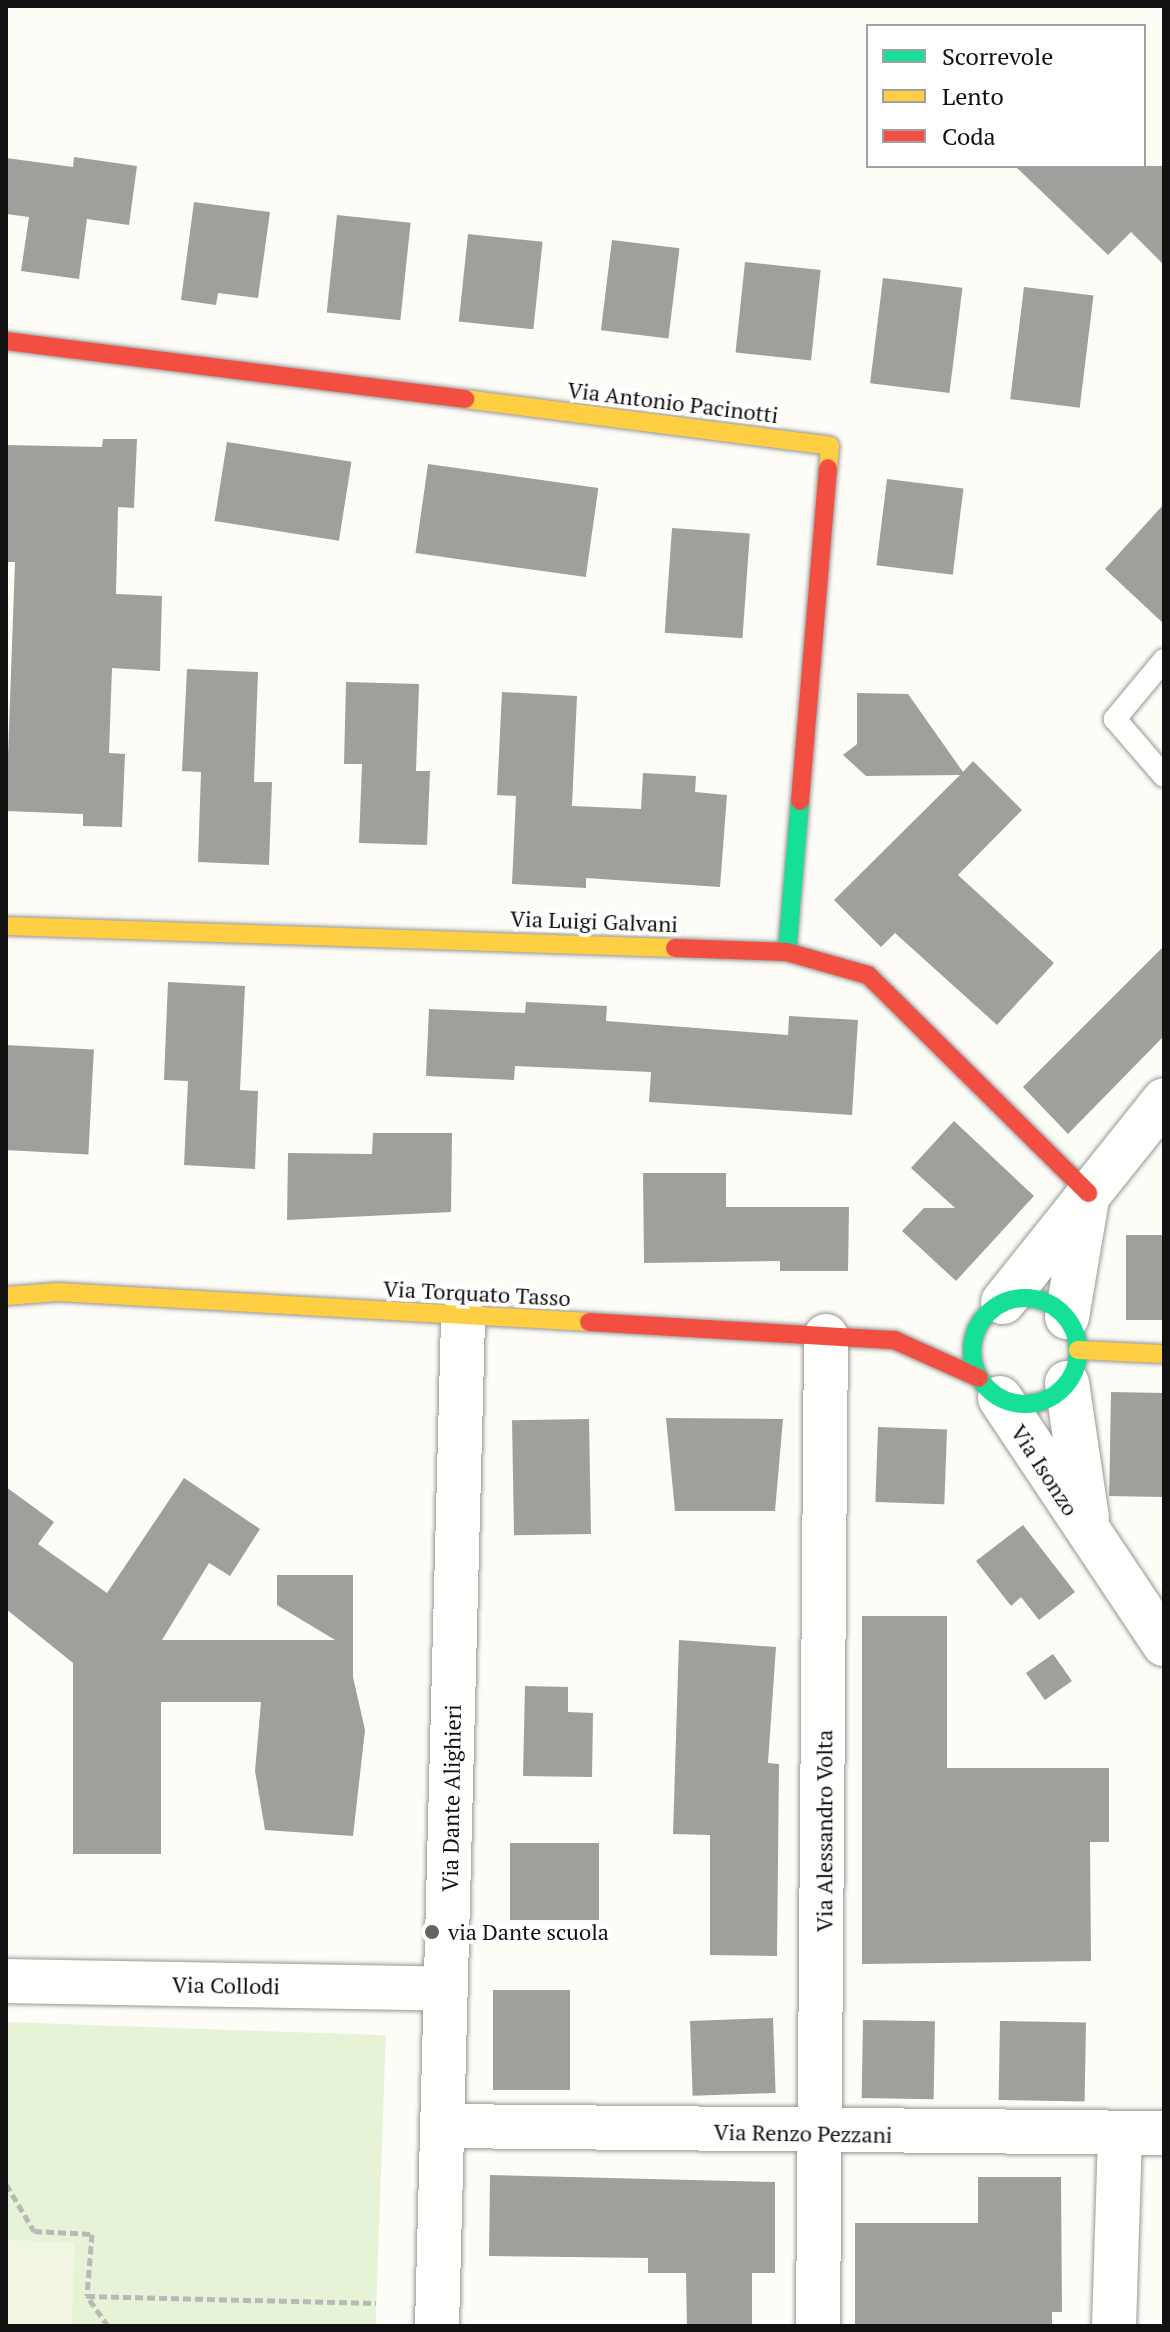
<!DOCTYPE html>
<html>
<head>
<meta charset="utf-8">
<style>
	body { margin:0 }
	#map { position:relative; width:1170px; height:2332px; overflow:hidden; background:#fdfcf7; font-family:"PT Serif",serif }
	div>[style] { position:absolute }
	.green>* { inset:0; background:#e7f3d7; transform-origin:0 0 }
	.pitch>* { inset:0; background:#f0f6e1; transform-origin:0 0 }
	.building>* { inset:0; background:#a19f9c; transform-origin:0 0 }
	.path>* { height:5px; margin-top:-2.5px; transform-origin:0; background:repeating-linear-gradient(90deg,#b9b9b8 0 8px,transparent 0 12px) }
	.roads { filter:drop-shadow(0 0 2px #979795) drop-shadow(0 0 2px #979795) }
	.lane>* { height:22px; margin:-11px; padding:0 11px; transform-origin:11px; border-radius:11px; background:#fffffe }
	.street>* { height:44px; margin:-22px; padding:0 22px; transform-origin:22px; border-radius:22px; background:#fffffe }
	.fast>* { height:18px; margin:-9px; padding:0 9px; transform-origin:9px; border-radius:9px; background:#16e098 }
	.fast>.ring { margin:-9px; padding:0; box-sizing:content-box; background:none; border:18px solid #16e098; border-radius:50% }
	.slow>* { height:18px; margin:-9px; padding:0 9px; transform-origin:9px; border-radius:9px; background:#ffcf43 }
	.jam>* { height:18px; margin:-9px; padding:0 9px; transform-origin:9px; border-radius:9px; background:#f24e42 }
	.dots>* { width:22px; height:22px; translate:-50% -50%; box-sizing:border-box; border:4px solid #fff; border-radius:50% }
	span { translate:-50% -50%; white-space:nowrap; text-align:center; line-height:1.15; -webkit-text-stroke:8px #fff; paint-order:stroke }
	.street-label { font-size:22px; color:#111 }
	.poi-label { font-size:22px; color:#111 }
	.left { translate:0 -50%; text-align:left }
	.frame { position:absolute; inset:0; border:8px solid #111; pointer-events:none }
	.legend { position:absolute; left:866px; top:24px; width:280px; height:144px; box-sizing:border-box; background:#fff; border:2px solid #a0a0a0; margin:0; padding:10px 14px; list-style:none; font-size:24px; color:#111 }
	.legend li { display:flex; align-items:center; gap:16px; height:40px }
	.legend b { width:40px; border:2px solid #a0a0a0 }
</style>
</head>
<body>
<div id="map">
	<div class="green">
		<div style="left:6px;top:2022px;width:380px;height:304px;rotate:2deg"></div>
	</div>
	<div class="pitch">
		<div style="left:6px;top:2240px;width:69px;height:86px;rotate:2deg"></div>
	</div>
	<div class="building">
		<div style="clip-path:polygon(74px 157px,137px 166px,129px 225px,87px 219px,79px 279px,21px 271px,29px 217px,6px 214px,6px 158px,73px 167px)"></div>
		<div style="clip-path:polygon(1015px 166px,1164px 166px,1164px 265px,1131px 232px,1108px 255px)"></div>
		<div style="clip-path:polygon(194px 202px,270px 212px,258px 298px,218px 293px,216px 305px,181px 300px)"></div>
		<div style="left:337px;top:215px;width:74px;height:98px;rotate:6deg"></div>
		<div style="left:468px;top:234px;width:75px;height:88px;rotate:6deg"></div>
		<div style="left:612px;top:240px;width:68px;height:91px;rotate:7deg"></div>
		<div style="left:745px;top:262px;width:76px;height:91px;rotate:6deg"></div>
		<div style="left:883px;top:278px;width:80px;height:106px;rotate:7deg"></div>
		<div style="left:1024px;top:287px;width:70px;height:113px;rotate:7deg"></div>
		<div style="clip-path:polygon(103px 439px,137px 439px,134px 508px,118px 507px,116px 594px,162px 596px,160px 671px,112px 668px,109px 753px,125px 754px,122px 827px,83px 826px,83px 814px,6px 811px,15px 562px,6px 562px,6px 445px,102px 447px)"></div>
		<div style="left:227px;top:442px;width:126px;height:80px;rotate:9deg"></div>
		<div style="left:428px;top:464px;width:172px;height:90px;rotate:8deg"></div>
		<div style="left:887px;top:479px;width:77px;height:87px;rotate:7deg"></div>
		<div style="clip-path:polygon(1164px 504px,1164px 624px,1105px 569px)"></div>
		<div style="left:672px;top:528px;width:78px;height:105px;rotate:4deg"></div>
		<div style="clip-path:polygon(187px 669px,258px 672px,254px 782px,272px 782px,269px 865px,198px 862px,201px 772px,182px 771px)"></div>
		<div style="clip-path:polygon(346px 682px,419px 684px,416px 771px,430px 771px,427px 845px,359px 843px,362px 764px,344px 764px)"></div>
		<div style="clip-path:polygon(502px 692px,577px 696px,572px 806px,641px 809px,643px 773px,696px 776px,695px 792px,727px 795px,720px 887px,586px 878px,586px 888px,512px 884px,516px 796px,497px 795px)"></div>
		<div style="clip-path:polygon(857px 693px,908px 694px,963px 772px,973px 761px,1022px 810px,958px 875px,1054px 963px,997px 1025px,895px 933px,881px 947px,834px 900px,960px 775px,866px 776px,843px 755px,857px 744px)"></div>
		<div style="clip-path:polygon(1164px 946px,1164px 1036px,1068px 1134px,1023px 1087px)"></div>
		<div style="clip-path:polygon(168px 982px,245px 986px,240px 1090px,258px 1091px,255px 1169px,184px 1165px,188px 1081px,164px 1080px)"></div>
		<div style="clip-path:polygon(526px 1002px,607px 1006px,606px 1021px,788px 1035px,789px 1016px,858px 1020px,852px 1115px,649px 1102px,651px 1072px,515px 1066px,514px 1080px,426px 1076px,429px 1009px,525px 1013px)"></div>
		<div style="left:6px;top:1045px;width:88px;height:105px;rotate:3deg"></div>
		<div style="clip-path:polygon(954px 1121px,1034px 1196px,956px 1281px,902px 1231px,924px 1208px,955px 1208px,911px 1168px)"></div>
		<div style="clip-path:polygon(373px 1133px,452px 1133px,451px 1212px,287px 1220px,288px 1153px,372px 1154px)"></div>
		<div style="clip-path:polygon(643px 1173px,726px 1173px,726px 1207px,849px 1207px,848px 1271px,780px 1271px,780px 1261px,644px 1263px)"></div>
		<div style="left:1126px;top:1235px;width:38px;height:85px"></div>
		<div style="left:1111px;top:1392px;width:53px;height:104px;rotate:1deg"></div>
		<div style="clip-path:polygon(666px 1418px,783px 1419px,775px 1511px,675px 1511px)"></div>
		<div style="left:589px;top:1419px;width:115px;height:77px;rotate:89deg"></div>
		<div style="left:878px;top:1427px;width:69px;height:75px;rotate:2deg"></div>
		<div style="clip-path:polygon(184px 1478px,260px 1529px,230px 1576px,209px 1563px,162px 1640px,335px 1640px,277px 1605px,277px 1575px,353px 1575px,353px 1677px,365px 1730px,353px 1836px,265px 1830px,255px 1771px,261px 1702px,161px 1702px,161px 1854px,73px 1854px,73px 1663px,6px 1609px,6px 1487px,54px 1522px,38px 1544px,107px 1593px)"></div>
		<div style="clip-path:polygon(1023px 1525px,1075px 1592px,1039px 1620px,1021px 1597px,1011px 1606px,976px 1561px)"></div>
		<div style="clip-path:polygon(862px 1616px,947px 1616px,947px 1768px,1109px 1768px,1109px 1842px,1090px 1842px,1091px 1961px,862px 1964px)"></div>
		<div style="clip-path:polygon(679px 1640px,776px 1647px,768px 1763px,779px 1764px,777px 1956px,710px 1955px,710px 1835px,673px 1834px)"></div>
		<div style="left:1053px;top:1654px;width:33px;height:33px;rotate:55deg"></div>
		<div style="clip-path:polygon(525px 1686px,568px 1687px,568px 1712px,593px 1713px,592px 1777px,523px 1776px)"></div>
		<div style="left:510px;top:1843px;width:89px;height:77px"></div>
		<div style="left:493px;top:1990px;width:77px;height:100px"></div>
		<div style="left:773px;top:2018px;width:75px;height:83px;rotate:88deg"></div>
		<div style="left:863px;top:2020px;width:72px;height:78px;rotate:1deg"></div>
		<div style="left:1000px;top:2021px;width:86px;height:79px;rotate:1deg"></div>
		<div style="clip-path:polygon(490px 2175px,775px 2182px,775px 2273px,752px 2273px,752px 2326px,687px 2326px,686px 2273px,648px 2273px,648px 2258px,489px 2256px)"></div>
		<div style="clip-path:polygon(978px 2177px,1061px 2177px,1062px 2312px,1052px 2312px,1052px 2326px,855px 2326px,855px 2223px,978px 2223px)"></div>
	</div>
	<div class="path">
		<div style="left:6px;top:2184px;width:55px;rotate:59.2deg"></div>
		<div style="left:34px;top:2231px;width:58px;rotate:3deg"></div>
		<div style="left:92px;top:2234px;width:62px;rotate:94.6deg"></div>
		<div style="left:108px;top:2326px;width:37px;rotate:-125deg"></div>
		<div style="left:87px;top:2296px;width:289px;rotate:1.4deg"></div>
	</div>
	<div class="roads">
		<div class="lane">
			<div style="left:1164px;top:660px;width:77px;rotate:129.7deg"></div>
			<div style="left:1115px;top:719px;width:75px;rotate:49.3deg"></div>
		</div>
		<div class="street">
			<div style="left:1003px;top:1302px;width:258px;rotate:-51.4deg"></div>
			<div style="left:1067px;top:1317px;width:126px;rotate:-80.4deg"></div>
			<div style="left:1067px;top:1383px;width:137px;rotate:81.6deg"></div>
			<div style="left:1000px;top:1398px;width:296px;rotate:56.3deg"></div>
			<div style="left:6px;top:1981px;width:440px;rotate:1deg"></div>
			<div style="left:442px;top:2126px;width:722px;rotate:0.56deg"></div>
			<div style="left:437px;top:2326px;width:1009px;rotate:-88.52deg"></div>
			<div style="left:818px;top:2326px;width:990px;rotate:-89.54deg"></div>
			<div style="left:1114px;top:2326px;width:193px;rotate:-88.2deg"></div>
		</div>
		<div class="fast">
			<div style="left:787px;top:952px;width:152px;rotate:-85.1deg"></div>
			<div class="ring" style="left:972px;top:1298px;width:88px;height:88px"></div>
		</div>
		<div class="slow">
			<div style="left:465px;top:399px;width:368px;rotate:7.3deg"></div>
			<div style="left:830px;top:446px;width:22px;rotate:95deg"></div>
			<div style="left:6px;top:926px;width:669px;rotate:1.88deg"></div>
			<div style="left:6px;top:1296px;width:52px;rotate:-4.4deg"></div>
			<div style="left:58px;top:1292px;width:532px;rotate:3.23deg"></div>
			<div style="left:1078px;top:1350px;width:86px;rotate:2.7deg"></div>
		</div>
		<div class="jam">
			<div style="left:6px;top:341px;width:463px;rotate:7.2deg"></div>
			<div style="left:800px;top:801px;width:334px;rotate:-85.2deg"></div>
			<div style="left:675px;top:948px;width:112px;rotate:2deg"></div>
			<div style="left:787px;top:952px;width:84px;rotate:15.9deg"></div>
			<div style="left:868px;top:975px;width:310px;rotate:44.7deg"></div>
			<div style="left:589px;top:1322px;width:306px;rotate:3.4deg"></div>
			<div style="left:894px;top:1340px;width:93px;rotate:24.1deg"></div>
		</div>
	</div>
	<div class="dots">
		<div style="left:432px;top:1932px;background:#646362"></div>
	</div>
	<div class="street-label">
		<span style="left:673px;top:402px;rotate:7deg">Via Antonio Pacinotti</span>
		<span style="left:594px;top:921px;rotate:2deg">Via Luigi Galvani</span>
		<span style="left:477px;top:1293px;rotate:3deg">Via Torquato Tasso</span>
		<span style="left:1045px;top:1470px;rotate:57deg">Via Isonzo</span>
		<span style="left:451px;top:1798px;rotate:-89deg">Via Dante Alighieri</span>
		<span style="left:824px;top:1831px;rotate:-90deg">Via Alessandro Volta</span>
		<span style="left:226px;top:1985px;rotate:1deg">Via Collodi</span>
		<span style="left:803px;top:2133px;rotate:1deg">Via Renzo Pezzani</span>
	</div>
	<div class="poi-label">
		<span class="left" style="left:448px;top:1932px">via Dante scuola</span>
	</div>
	<div class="frame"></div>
	<ul class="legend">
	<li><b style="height:10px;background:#16e098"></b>Scorrevole</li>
	<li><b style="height:10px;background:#ffcf43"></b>Lento</li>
	<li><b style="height:10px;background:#f24e42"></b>Coda</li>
	</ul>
</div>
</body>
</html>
